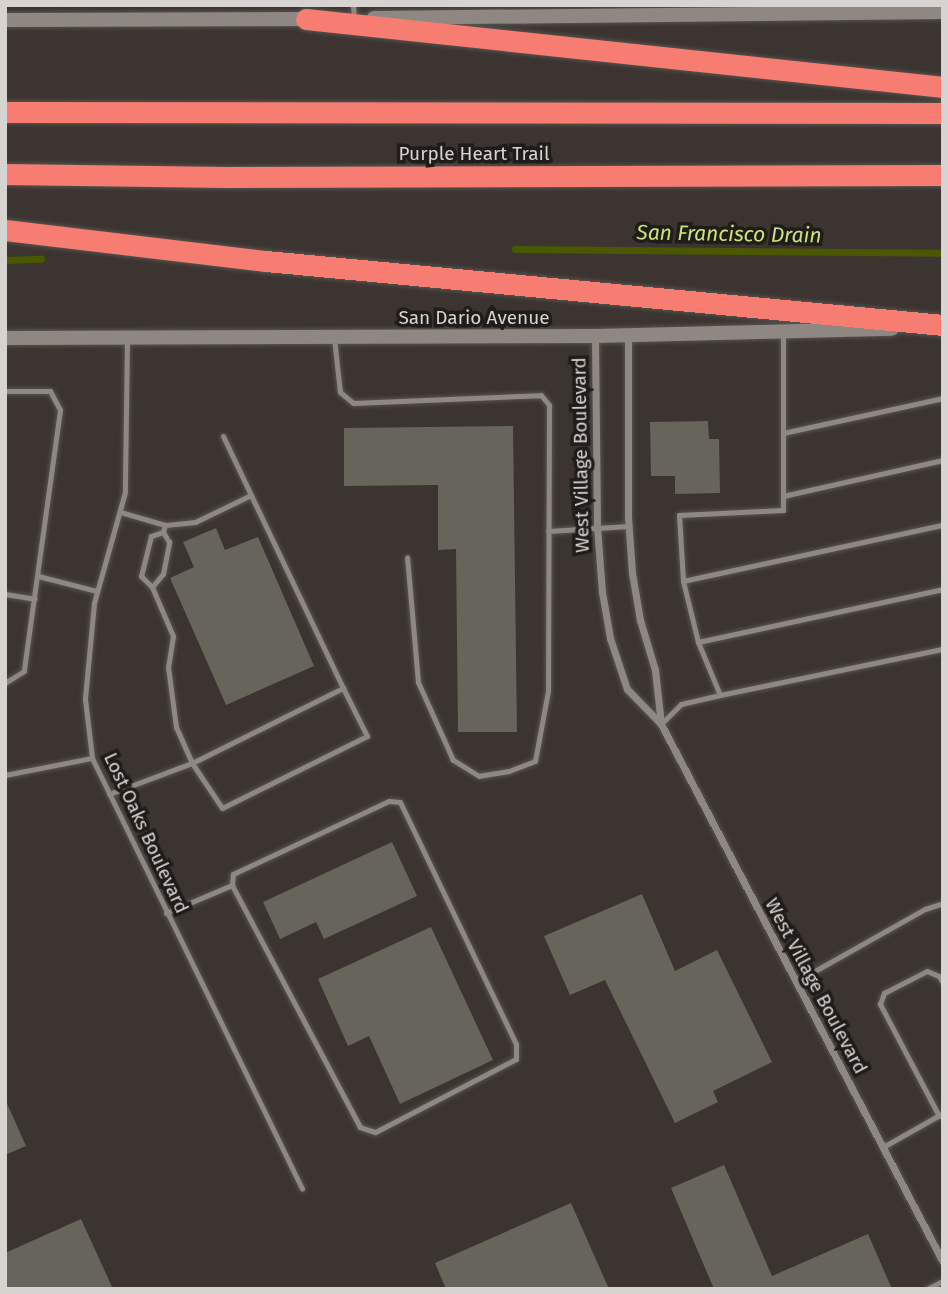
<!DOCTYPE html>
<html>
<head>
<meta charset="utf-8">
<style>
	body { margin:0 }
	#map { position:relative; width:948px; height:1294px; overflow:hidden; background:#3b3430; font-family:"Fira Sans",sans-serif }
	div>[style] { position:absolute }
	.stream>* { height:7px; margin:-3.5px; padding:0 3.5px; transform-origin:3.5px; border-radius:3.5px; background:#4a5800 }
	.building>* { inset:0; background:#67645c }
	.roads { filter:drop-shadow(0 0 2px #58534f) drop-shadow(0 0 2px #58534f) }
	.lane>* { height:5px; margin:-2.5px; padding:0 2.5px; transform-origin:2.5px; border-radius:2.5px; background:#8f8882 }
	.street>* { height:7px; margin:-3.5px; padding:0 3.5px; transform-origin:3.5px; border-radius:3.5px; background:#8f8882 }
	.secondary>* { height:14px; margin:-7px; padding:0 7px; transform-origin:7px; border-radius:7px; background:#8f8882 }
	.highway>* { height:21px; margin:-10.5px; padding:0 10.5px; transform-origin:10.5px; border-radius:10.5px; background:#f77c71 }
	span { translate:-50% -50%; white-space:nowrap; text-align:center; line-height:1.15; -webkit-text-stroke:7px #1f1c1a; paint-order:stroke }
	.street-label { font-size:19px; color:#d7d3d0 }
	.water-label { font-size:21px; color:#cbe37b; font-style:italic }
	.frame { position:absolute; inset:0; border:7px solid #d7d3d0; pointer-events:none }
</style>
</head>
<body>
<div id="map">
	<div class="stream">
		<div style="left:515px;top:249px;width:428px;rotate:0.5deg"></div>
		<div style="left:5px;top:260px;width:36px;rotate:-2deg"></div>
	</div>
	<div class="building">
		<div style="clip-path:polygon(708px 421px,709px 439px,719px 439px,720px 493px,675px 494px,675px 476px,651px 476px,650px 422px)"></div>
		<div style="clip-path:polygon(513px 426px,517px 732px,458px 732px,456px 549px,438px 550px,438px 485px,344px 486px,344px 428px)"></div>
		<div style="clip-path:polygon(216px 528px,225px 550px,258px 537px,314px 666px,226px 705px,170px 578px,194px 567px,183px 542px)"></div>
		<div style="clip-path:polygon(392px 842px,417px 896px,324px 939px,316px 922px,280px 939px,263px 902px)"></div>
		<div style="clip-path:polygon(642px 894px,675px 971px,717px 950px,772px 1062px,713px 1091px,718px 1102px,675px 1123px,605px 980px,570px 995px,544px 936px)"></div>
		<div style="clip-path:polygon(431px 927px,493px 1060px,400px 1104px,369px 1036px,348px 1046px,318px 979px)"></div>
		<div style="clip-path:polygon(5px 1099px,26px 1146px,5px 1155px)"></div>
		<div style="clip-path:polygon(724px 1165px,772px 1276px,868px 1234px,892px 1289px,714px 1289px,671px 1188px)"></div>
		<div style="clip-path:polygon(571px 1203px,609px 1289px,446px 1289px,435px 1263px)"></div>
		<div style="clip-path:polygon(81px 1219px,113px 1289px,5px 1289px,5px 1253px)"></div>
	</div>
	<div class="roads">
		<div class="lane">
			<div style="left:353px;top:5px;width:13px;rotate:86deg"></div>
			<div style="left:783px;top:334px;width:176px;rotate:90deg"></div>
			<div style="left:783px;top:510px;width:104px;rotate:177.2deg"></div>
			<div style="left:679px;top:515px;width:66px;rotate:86.5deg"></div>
			<div style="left:683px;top:581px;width:63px;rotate:76.2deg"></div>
			<div style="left:698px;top:642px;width:57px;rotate:67.5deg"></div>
			<div style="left:720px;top:695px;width:228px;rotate:-11.7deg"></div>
			<div style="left:334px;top:338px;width:54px;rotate:83.7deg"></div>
			<div style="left:340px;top:392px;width:17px;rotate:40deg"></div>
			<div style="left:353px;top:403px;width:188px;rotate:-2.4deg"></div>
			<div style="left:541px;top:395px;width:13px;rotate:51deg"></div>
			<div style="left:549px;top:405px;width:286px;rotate:90.2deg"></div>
			<div style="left:548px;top:691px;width:71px;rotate:100.5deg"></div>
			<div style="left:535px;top:761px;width:28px;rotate:159deg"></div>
			<div style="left:509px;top:771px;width:30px;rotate:171deg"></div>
			<div style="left:479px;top:776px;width:31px;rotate:-148deg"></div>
			<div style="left:453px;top:760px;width:85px;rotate:-114.2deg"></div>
			<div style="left:418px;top:682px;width:125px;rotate:-95deg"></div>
			<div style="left:127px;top:340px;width:152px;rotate:90.8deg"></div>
			<div style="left:125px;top:492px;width:115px;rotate:105.6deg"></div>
			<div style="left:94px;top:603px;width:96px;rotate:95.4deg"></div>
			<div style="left:85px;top:699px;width:59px;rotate:83.2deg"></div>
			<div style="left:92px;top:758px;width:479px;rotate:64deg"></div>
			<div style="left:5px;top:391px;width:45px"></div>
			<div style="left:50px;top:391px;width:21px;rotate:62deg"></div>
			<div style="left:60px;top:410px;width:263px;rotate:97.9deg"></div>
			<div style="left:24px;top:671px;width:22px;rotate:148deg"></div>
			<div style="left:783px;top:433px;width:164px;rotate:-12.3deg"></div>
			<div style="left:223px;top:436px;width:65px;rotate:64.6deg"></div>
			<div style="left:783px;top:496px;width:164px;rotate:-12.7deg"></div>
			<div style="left:548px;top:531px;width:81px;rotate:-3.5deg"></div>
			<div style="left:163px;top:532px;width:13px;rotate:162deg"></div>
			<div style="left:151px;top:536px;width:41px;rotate:104deg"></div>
			<div style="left:141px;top:576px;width:16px;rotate:45deg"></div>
			<div style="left:152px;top:587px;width:17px;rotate:-50deg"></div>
			<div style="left:163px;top:574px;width:33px;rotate:-79deg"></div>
			<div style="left:169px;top:542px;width:12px;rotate:-121deg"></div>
			<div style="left:163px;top:532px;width:7px;rotate:-74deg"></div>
			<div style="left:38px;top:576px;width:61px;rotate:14.3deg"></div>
			<div style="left:683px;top:581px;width:266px;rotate:-12.2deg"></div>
			<div style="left:152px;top:587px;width:53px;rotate:66.8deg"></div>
			<div style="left:173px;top:636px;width:31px;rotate:99deg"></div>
			<div style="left:168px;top:667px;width:61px;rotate:82.4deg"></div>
			<div style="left:176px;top:727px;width:39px;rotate:66deg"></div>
			<div style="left:192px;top:763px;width:54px;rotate:56.3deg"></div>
			<div style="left:222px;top:808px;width:162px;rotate:-26.4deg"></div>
			<div style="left:367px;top:736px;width:54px;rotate:-116.6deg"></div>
			<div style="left:5px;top:594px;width:30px;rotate:9deg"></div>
			<div style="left:698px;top:642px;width:251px;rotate:-12.2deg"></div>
			<div style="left:661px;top:724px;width:28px;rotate:-45deg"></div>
			<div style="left:681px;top:704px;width:40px;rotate:-13deg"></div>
			<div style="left:5px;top:775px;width:89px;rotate:-11.1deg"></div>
			<div style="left:109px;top:794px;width:89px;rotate:-20.5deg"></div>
			<div style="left:192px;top:763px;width:169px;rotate:-26.4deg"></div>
			<div style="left:343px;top:688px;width:214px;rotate:-115.5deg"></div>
			<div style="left:251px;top:495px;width:62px;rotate:154.3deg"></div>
			<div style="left:195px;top:522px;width:30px;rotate:174deg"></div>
			<div style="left:165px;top:525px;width:47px;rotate:-163.9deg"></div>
			<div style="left:166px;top:913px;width:72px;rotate:-23deg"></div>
			<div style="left:232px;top:885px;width:11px;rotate:-85deg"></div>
			<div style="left:233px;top:874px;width:172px;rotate:-25.1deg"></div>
			<div style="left:389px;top:801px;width:11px;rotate:5deg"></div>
			<div style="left:400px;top:802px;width:268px;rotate:64.4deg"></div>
			<div style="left:516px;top:1044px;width:15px;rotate:90deg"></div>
			<div style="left:516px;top:1059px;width:159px;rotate:152.6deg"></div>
			<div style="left:375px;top:1132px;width:16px;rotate:-162deg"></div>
			<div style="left:360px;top:1127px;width:274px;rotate:-117.9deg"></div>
			<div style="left:797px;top:981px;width:147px;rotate:-29.4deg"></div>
			<div style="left:925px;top:909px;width:19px;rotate:-18deg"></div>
			<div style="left:939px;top:1116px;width:127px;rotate:-117.8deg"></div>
			<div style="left:880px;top:1004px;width:12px;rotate:-70deg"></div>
			<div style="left:884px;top:993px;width:48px;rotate:-27.1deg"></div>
			<div style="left:927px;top:971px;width:13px;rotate:23deg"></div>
			<div style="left:939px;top:976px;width:8px;rotate:60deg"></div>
			<div style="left:883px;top:1147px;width:69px;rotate:-29.5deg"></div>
			<div style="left:927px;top:1289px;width:18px;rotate:-27deg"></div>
		</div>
		<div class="street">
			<div style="left:595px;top:336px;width:191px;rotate:89.4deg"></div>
			<div style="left:597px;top:527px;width:65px;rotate:85.6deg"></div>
			<div style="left:602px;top:592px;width:47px;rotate:80.1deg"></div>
			<div style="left:610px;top:638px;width:54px;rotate:71.6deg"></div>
			<div style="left:627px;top:689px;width:49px;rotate:45.8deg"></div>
			<div style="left:661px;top:724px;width:607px;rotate:62.34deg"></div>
			<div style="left:628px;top:336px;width:181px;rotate:90deg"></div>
			<div style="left:628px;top:517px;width:56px;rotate:85.9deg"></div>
			<div style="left:632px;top:573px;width:48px;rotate:80.3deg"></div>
			<div style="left:640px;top:620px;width:52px;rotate:73.3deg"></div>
			<div style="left:655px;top:670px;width:54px;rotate:83.7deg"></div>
		</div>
		<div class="secondary">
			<div style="left:374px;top:18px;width:569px;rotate:-0.6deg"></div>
			<div style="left:5px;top:20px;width:310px;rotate:-0.2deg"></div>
			<div style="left:5px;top:338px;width:590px;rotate:-0.19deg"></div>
			<div style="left:595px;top:336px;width:297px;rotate:-1.4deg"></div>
		</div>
		<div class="highway">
			<div style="left:306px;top:19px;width:641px;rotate:6.09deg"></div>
			<div style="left:5px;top:112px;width:938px;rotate:0.06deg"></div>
			<div style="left:5px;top:174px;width:220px;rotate:0.8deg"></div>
			<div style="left:225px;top:177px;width:718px;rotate:-0.16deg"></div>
			<div style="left:5px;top:230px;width:263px;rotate:6.8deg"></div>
			<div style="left:266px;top:261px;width:680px;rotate:5.4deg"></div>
		</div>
	</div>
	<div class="street-label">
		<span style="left:474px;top:154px">Purple Heart Trail</span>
		<span style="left:474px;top:318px">San Dario Avenue</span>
		<span style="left:581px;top:455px;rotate:-91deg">West Village Boulevard</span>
		<span style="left:146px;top:833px;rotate:65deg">Lost Oaks Boulevard</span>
		<span style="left:816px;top:986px;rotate:62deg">West Village Boulevard</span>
	</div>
	<div class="water-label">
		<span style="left:729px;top:234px;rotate:1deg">San Francisco Drain</span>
	</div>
	<div class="frame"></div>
</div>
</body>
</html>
